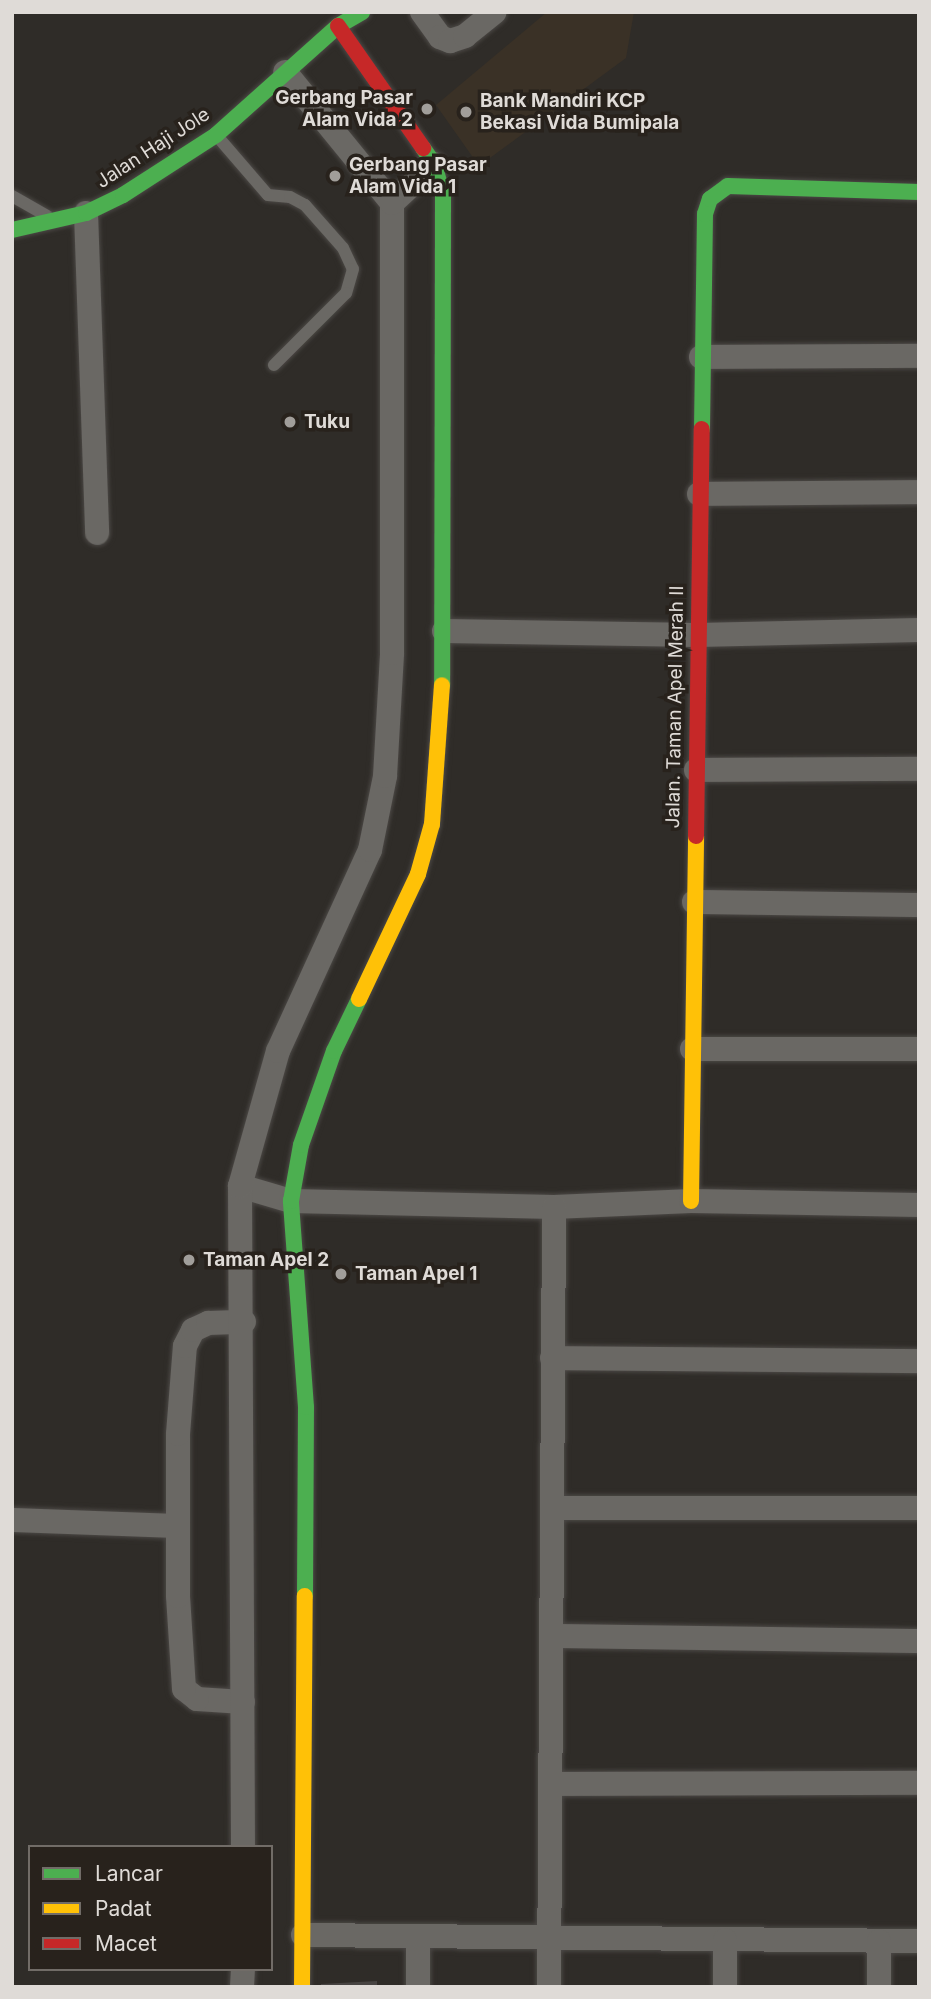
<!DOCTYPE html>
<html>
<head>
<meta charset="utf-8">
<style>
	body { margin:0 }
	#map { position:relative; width:931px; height:1999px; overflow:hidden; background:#2f2c28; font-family:Inter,sans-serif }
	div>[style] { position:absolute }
	.built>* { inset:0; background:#3a3126 }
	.building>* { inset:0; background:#474442 }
	.roads { filter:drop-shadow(0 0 2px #4b4845) drop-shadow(0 0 2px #4b4845) }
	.lane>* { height:12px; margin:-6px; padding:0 6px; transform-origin:6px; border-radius:6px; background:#6a6864 }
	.street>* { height:24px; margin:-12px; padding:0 12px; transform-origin:12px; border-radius:12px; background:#6a6864 }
	.fast>* { height:16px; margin:-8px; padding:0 8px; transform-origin:8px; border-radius:8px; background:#4caf50 }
	.slow>* { height:16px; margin:-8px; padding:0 8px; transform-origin:8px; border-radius:8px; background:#ffc107 }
	.jam>* { height:16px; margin:-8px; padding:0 8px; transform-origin:8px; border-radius:8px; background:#c62828 }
	.dots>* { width:19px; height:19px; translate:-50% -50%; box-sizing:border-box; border:4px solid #28221c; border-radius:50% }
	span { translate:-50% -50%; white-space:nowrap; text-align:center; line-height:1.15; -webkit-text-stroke:7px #28221c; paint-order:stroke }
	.poi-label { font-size:19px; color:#dfdbd7; font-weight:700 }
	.right { translate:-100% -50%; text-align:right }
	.left { translate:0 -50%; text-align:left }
	.street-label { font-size:19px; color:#dfdbd7 }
	.frame { position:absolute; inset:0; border:14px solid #dfdbd7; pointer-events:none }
	.legend { position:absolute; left:28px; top:1845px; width:245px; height:126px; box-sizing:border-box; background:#28221c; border:2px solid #716c67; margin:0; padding:9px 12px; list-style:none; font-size:21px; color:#dfdbd7 }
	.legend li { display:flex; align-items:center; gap:14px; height:35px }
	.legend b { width:35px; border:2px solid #716c67 }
</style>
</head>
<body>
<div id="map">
	<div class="built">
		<div style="clip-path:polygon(547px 12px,634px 12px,626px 58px,479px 166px,436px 105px)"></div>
	</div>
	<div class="building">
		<div style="clip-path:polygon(377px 1981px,377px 1987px,321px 1987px,321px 1984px)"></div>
	</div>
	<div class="roads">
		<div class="lane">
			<div style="left:217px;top:136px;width:78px;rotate:49.2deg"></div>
			<div style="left:268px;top:195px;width:22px;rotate:5deg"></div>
			<div style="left:290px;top:197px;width:17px;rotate:28deg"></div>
			<div style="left:305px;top:205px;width:57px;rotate:48.5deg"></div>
			<div style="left:343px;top:248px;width:23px;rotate:65deg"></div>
			<div style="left:353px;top:269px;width:25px;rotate:106deg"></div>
			<div style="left:346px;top:293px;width:102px;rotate:135deg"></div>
			<div style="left:12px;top:196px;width:40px;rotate:29.7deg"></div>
		</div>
		<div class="street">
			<div style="left:422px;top:12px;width:31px;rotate:54deg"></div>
			<div style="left:440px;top:37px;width:11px;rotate:22deg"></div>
			<div style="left:450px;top:41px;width:16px;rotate:-18deg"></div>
			<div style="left:465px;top:36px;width:38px;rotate:-39deg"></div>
			<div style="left:392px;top:203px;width:57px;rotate:-42.9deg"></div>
			<div style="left:86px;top:213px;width:320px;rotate:88deg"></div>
			<div style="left:701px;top:357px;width:218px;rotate:-0.3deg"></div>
			<div style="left:699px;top:494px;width:220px;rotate:-0.5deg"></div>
			<div style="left:444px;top:631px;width:253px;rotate:0.9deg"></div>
			<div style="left:697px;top:635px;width:222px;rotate:-1.3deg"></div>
			<div style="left:696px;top:770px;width:223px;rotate:-0.3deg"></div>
			<div style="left:694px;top:902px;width:225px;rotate:0.8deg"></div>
			<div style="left:692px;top:1049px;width:227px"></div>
			<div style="left:240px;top:1186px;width:53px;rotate:16.4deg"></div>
			<div style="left:291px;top:1201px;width:263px;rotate:1.3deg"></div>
			<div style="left:554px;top:1207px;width:137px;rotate:-2.5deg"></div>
			<div style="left:691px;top:1201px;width:228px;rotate:1deg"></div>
			<div style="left:552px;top:1358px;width:367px;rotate:0.5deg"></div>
			<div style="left:553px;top:1508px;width:366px"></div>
			<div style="left:12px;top:1520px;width:166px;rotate:2.1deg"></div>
			<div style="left:553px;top:1636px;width:366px;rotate:0.8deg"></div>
			<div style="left:243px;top:1702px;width:46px;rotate:-176.3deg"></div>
			<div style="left:197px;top:1699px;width:16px;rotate:-142deg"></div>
			<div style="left:184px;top:1689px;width:93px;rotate:-93.7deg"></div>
			<div style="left:178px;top:1596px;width:162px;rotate:-90deg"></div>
			<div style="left:178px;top:1434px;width:88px;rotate:-85.5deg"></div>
			<div style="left:185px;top:1346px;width:18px;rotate:-63deg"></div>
			<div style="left:193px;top:1330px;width:17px;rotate:-25deg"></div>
			<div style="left:208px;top:1323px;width:36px;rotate:-2deg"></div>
			<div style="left:553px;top:1784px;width:366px;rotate:-0.2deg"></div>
			<div style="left:243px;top:1847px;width:661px;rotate:-90.26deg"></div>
			<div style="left:240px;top:1186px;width:140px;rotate:-74.3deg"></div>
			<div style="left:278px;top:1051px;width:221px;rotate:-65.4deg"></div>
			<div style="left:370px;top:850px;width:76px;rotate:-78.5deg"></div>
			<div style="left:385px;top:776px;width:123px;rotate:-86.7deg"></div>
			<div style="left:392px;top:653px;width:450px;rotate:-90deg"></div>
			<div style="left:392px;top:203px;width:169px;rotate:-129.2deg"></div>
			<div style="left:303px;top:1935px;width:616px;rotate:0.56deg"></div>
			<div style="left:879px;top:1941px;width:46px;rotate:90deg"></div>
			<div style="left:242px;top:1987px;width:18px;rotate:-87deg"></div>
			<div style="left:418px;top:1987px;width:50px;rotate:-90deg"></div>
			<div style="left:549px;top:1987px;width:780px;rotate:-89.63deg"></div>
			<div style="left:725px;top:1987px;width:47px;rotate:-90deg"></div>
		</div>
		<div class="fast">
			<div style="left:423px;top:148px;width:19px;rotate:55deg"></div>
			<div style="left:434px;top:164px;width:33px;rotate:74deg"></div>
			<div style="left:443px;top:196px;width:489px;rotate:90.1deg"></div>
			<div style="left:12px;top:230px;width:76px;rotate:-12.9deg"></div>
			<div style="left:86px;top:213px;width:41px;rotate:-25.9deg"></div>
			<div style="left:123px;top:195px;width:111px;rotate:-32.8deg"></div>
			<div style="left:216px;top:135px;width:164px;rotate:-41.8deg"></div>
			<div style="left:338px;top:26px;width:28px;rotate:-30deg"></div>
			<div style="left:702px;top:429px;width:215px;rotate:-89.2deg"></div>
			<div style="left:705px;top:214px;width:16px;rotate:-72deg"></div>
			<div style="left:710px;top:199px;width:22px;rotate:-36deg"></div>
			<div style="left:728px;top:186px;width:191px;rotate:1.8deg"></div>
			<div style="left:305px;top:1596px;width:189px;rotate:-89.7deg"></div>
			<div style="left:306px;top:1407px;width:207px;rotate:-94.2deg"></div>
			<div style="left:291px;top:1201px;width:57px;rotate:-79.9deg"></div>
			<div style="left:301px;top:1145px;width:100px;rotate:-70.7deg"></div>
			<div style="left:334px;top:1051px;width:58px;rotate:-64.3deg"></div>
		</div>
		<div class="slow">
			<div style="left:359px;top:999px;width:138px;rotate:-64.7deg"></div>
			<div style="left:418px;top:874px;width:52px;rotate:-74.4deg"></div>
			<div style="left:432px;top:824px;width:139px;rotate:-85.9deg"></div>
			<div style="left:691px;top:1201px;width:365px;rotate:-89.2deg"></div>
			<div style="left:302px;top:1987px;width:391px;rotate:-89.6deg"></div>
		</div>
		<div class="jam">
			<div style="left:338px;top:26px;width:149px;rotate:55.1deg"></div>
			<div style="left:696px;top:836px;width:407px;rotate:-89.2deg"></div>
		</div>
	</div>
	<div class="dots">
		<div style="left:427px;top:109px;background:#a19e9a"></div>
		<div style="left:466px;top:112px;background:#a19e9a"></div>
		<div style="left:335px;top:176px;background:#a19e9a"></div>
		<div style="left:290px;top:422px;background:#a19e9a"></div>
		<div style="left:189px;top:1260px;background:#a19e9a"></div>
		<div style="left:341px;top:1274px;background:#a19e9a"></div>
	</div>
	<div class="poi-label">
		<span class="right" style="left:413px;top:109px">Gerbang Pasar<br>Alam Vida 2</span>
		<span class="left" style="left:480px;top:112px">Bank Mandiri KCP<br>Bekasi Vida Bumipala</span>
		<span class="left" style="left:349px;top:176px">Gerbang Pasar<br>Alam Vida 1</span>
		<span class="left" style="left:304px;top:422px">Tuku</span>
		<span class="left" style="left:203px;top:1260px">Taman Apel 2</span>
		<span class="left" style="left:355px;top:1274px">Taman Apel 1</span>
	</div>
	<div class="street-label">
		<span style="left:153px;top:148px;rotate:-33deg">Jalan Haji Jole</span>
		<span style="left:675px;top:707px;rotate:-89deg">Jalan. Taman Apel Merah II</span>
	</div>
	<div class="frame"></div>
	<ul class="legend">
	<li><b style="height:9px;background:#4caf50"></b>Lancar</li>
	<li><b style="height:9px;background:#ffc107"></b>Padat</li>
	<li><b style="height:9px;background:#c62828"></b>Macet</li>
	</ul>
</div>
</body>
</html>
